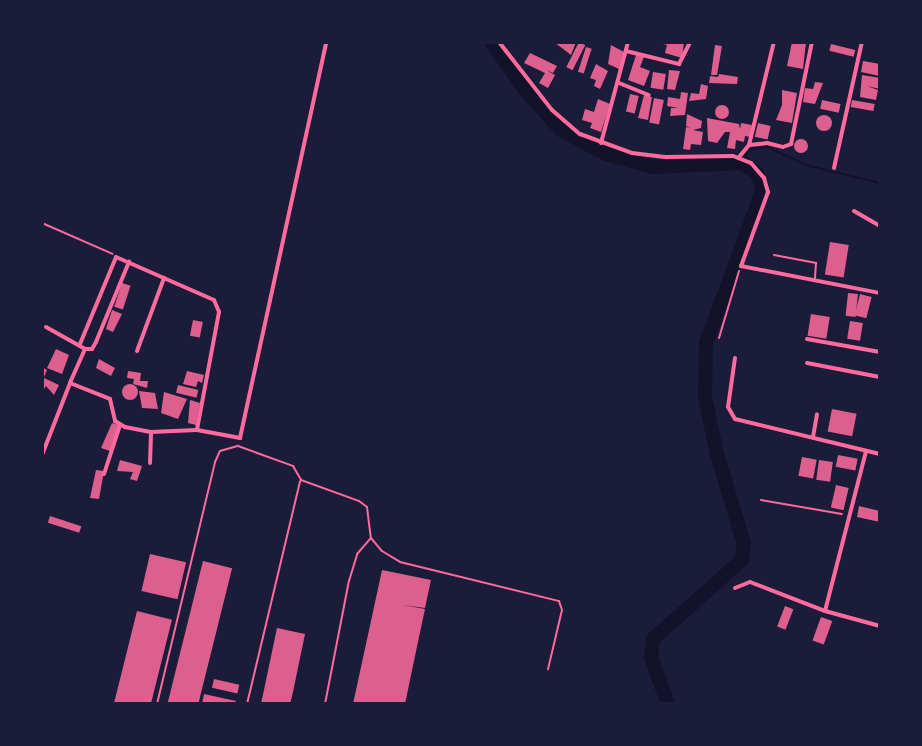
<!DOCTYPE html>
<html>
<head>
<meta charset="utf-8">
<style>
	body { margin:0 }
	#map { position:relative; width:922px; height:746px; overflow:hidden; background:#1b1b3a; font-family:"Fira Sans",sans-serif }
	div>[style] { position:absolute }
	.stream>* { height:2px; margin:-1px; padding:0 1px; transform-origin:1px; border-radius:1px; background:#12122b }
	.river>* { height:14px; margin:-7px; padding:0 7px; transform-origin:7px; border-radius:7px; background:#12122b }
	.building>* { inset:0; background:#dd5f8e; transform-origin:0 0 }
	.round { border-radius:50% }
	.path>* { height:2px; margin:-1px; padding:0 1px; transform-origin:1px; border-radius:1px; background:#ff6b9d }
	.service>* { height:2px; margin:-1px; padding:0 1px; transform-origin:1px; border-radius:1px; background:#ff6b9d }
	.minor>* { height:4px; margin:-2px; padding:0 2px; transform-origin:2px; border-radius:2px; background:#ff6b9d }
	span { translate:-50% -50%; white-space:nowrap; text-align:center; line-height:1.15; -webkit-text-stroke:6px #1b1b3a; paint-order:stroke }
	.frame { position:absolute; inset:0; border:44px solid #1b1b3a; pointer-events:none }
</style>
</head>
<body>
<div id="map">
	<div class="stream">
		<div style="left:743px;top:163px;width:15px;rotate:-67deg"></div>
		<div style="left:749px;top:149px;width:18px;rotate:-6deg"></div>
		<div style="left:767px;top:147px;width:46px;rotate:24.3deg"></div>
		<div style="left:809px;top:166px;width:73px;rotate:13.5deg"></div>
	</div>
	<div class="river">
		<div style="left:491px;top:42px;width:60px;rotate:54.5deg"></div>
		<div style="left:526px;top:91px;width:52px;rotate:48.1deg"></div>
		<div style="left:561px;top:130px;width:51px;rotate:28.1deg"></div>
		<div style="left:606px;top:154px;width:48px;rotate:15.8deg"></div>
		<div style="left:652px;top:167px;width:91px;rotate:-2.5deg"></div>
		<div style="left:743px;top:163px;width:18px;rotate:38deg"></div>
		<div style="left:757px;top:174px;width:16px;rotate:68deg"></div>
		<div style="left:763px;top:189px;width:164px;rotate:110.3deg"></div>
		<div style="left:706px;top:343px;width:54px;rotate:91.1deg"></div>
		<div style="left:705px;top:397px;width:58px;rotate:78.1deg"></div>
		<div style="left:717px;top:454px;width:94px;rotate:73.3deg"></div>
		<div style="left:744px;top:544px;width:16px;rotate:97deg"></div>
		<div style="left:742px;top:560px;width:119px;rotate:138.4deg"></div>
		<div style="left:653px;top:639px;width:18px;rotate:96deg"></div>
		<div style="left:651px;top:657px;width:50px;rotate:70.1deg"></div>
	</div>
	<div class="building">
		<div style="clip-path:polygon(554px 42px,576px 42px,571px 55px)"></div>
		<div style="left:579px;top:42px;width:7px;height:28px;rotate:27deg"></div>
		<div style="clip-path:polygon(684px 42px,682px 58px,665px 53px,667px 45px,660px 43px)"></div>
		<div style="clip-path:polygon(792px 42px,806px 42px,803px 69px,787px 66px)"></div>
		<div style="left:831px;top:44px;width:25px;height:7px;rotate:14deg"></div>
		<div style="clip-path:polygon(611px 45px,624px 52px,619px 69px,608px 64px)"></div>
		<div style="clip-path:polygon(715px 45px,722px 46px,717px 75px,711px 75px)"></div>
		<div style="left:586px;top:47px;width:6px;height:26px;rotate:18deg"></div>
		<div style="clip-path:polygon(530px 53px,557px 66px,553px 73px,546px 70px,555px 75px,548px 88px,539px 83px,545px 73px,524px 63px)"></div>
		<div style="clip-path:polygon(636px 55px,644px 57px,640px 67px,650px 71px,644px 86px,628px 80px)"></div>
		<div style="clip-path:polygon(863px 61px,880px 64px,880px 76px,861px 72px)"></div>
		<div style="clip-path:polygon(596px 64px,608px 71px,600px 89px,594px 86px,596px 80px,590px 78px)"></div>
		<div style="clip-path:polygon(669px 70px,680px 71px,675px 90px,667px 89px)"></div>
		<div style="left:653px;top:72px;width:13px;height:16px;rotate:9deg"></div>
		<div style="clip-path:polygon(719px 74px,738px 77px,737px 84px,709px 83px,710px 76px,718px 77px)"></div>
		<div style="clip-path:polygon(862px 75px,880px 78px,880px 89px,867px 86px,878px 90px,876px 100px,860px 97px)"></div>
		<div style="clip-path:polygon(815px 82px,823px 83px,815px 104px,803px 102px,805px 88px,813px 89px)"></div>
		<div style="clip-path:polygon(701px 84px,708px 86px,706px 99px,689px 101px,691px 93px,699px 94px)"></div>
		<div style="clip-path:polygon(782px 90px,797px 93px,792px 123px,776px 120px,782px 105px)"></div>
		<div style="clip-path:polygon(681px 92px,688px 93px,685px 115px,670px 116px,671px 108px,678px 108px,667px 106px,668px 97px,680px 99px)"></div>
		<div style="left:630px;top:94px;width:9px;height:18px;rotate:13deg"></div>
		<div style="clip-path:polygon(644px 95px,652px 97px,648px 120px,638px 118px)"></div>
		<div style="left:654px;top:98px;width:10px;height:25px;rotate:11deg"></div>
		<div style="clip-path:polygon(598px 99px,610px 104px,601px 132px,590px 128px,592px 123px,582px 120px,585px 109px,594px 112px)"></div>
		<div style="left:822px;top:100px;width:19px;height:9px;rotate:12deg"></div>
		<div style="left:852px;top:100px;width:23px;height:7px;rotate:10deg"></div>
		<div class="round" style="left:715px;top:105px;width:14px;height:14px"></div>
		<div style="clip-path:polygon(687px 114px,702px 121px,701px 128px,693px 130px,703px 132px,701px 145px,691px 144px,690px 150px,683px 149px,686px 127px,690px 128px,686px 126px)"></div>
		<div class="round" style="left:816px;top:115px;width:16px;height:16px"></div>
		<div style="clip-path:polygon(707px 118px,739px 124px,740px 129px,741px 123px,752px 125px,750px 137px,745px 136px,744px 142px,736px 140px,735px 149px,727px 148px,730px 132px,725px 132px,717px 143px,708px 141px)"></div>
		<div style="left:758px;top:123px;width:13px;height:14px;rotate:13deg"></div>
		<div class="round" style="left:794px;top:139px;width:14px;height:14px"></div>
		<div style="left:830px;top:242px;width:19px;height:33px;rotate:9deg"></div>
		<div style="left:122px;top:283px;width:9px;height:25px;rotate:18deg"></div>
		<div style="left:848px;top:293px;width:10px;height:23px;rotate:6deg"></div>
		<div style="left:860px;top:294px;width:12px;height:22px;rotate:14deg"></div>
		<div style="clip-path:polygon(112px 310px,122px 314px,113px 332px,106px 329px)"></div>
		<div style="left:811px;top:314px;width:19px;height:22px;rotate:9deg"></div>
		<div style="left:193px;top:320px;width:10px;height:16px;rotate:11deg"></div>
		<div style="left:850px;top:321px;width:13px;height:18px;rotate:9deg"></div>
		<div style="clip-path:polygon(56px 349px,69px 355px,62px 374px,47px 368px)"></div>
		<div style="clip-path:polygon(99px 359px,115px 368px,111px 376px,96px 368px)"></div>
		<div style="clip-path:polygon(42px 367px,47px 370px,42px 382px,44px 378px,59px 385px,54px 395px,46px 386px,42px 392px)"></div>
		<div style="clip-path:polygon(128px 371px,141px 373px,140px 381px,148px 381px,147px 388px,133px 384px,134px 379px,127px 378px)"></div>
		<div style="clip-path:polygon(187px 371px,204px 375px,202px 383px,198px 381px,196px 387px,183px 384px)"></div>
		<div class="round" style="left:122px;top:384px;width:16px;height:16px"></div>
		<div style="left:178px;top:385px;width:21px;height:8px;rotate:14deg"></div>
		<div style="clip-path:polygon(139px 391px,155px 393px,158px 409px,142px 408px)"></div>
		<div style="clip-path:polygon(164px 392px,187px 399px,178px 419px,161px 413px)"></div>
		<div style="clip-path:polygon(190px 400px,200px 403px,196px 425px,188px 423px)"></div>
		<div style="left:832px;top:409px;width:25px;height:23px;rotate:11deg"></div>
		<div style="clip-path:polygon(112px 423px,119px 425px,110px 451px,101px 448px)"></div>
		<div style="left:838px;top:455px;width:20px;height:12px;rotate:11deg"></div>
		<div style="left:802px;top:457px;width:15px;height:19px;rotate:11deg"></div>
		<div style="clip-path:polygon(120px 460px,142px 466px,137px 481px,130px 479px,133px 472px,117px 471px)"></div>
		<div style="left:819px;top:460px;width:14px;height:20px;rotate:8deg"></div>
		<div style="clip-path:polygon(96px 470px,104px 471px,99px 499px,90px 498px)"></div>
		<div style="left:836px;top:485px;width:13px;height:23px;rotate:13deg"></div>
		<div style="clip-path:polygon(859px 506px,880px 511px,880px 522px,857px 517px)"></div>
		<div style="left:50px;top:516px;width:33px;height:7px;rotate:18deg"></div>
		<div style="left:150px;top:554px;width:37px;height:38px;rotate:13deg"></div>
		<div style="left:203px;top:561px;width:30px;height:147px;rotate:14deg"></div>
		<div style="clip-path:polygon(382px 570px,431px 580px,425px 608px,403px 605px,425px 609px,419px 637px,405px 704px,353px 704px)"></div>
		<div style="left:785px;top:606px;width:9px;height:22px;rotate:21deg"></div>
		<div style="left:137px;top:611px;width:36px;height:96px;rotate:14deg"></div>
		<div style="left:821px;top:617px;width:12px;height:25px;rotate:20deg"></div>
		<div style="clip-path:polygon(277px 628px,305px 634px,293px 692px,290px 704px,261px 704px)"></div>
		<div style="left:214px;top:679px;width:26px;height:9px;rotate:13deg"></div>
		<div style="clip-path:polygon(204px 694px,236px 701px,235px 704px,202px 704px)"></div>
	</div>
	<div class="path">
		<div style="left:42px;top:223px;width:77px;rotate:23.6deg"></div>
		<div style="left:719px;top:338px;width:70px;rotate:-73.4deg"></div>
		<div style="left:761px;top:500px;width:82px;rotate:9.8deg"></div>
	</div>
	<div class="service">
		<div style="left:774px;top:255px;width:43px;rotate:10.8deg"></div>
		<div style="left:816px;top:263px;width:16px;rotate:94deg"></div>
		<div style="left:157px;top:704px;width:249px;rotate:-76.5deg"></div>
		<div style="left:215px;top:462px;width:12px;rotate:-66deg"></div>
		<div style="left:220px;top:451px;width:19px;rotate:-16deg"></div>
		<div style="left:238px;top:446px;width:59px;rotate:20deg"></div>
		<div style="left:293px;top:466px;width:16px;rotate:60deg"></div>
		<div style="left:301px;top:480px;width:62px;rotate:19.9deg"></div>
		<div style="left:359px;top:501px;width:10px;rotate:37deg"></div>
		<div style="left:367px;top:507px;width:31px;rotate:83deg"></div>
		<div style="left:371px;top:538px;width:17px;rotate:50deg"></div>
		<div style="left:382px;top:551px;width:21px;rotate:31deg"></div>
		<div style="left:400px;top:562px;width:164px;rotate:13.8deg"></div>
		<div style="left:559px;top:601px;width:9px;rotate:72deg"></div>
		<div style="left:562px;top:610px;width:61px;rotate:103.3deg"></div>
		<div style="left:247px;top:704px;width:229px;rotate:-76.6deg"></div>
		<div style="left:325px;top:704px;width:125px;rotate:-79deg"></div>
		<div style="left:349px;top:581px;width:28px;rotate:-73deg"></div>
		<div style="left:357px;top:554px;width:21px;rotate:-49deg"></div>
	</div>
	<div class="minor">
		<div style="left:499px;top:42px;width:86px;rotate:52.1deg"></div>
		<div style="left:552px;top:110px;width:37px;rotate:41deg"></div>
		<div style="left:580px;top:134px;width:55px;rotate:20.1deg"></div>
		<div style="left:632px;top:153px;width:35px;rotate:7deg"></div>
		<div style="left:667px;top:157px;width:66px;rotate:-0.9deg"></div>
		<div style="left:733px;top:156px;width:19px;rotate:21deg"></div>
		<div style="left:751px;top:163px;width:20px;rotate:49deg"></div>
		<div style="left:764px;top:178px;width:15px;rotate:74deg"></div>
		<div style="left:768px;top:192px;width:79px;rotate:110deg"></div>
		<div style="left:741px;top:266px;width:142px;rotate:11deg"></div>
		<div style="left:626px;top:51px;width:55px;rotate:13.8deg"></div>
		<div style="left:679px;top:64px;width:25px;rotate:-63deg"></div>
		<div style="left:619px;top:83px;width:32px;rotate:22deg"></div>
		<div style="left:601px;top:143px;width:105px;rotate:-75deg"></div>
		<div style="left:749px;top:145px;width:106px;rotate:-76.4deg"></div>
		<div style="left:739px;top:157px;width:16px;rotate:-50deg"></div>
		<div style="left:749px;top:145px;width:18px;rotate:-6deg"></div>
		<div style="left:767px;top:143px;width:16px;rotate:14deg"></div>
		<div style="left:783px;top:147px;width:9px;rotate:-21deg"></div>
		<div style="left:791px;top:144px;width:104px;rotate:-78.4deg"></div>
		<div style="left:834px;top:168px;width:129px;rotate:-77.5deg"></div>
		<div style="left:854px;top:211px;width:30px;rotate:30deg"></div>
		<div style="left:46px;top:327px;width:45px;rotate:29.4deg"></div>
		<div style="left:85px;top:349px;width:37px;rotate:114deg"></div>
		<div style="left:807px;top:339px;width:74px;rotate:10.1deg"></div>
		<div style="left:80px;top:344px;width:94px;rotate:-67.5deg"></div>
		<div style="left:116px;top:257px;width:107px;rotate:23.7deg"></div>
		<div style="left:214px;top:300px;width:13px;rotate:67deg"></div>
		<div style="left:219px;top:312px;width:120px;rotate:100.6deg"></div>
		<div style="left:85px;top:349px;width:7px"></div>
		<div style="left:92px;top:349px;width:8px;rotate:-60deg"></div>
		<div style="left:96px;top:342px;width:87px;rotate:-67.6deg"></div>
		<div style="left:137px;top:351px;width:78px;rotate:-69.7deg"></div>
		<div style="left:735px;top:358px;width:49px;rotate:98.1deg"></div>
		<div style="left:728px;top:407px;width:14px;rotate:60deg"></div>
		<div style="left:735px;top:419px;width:149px;rotate:13.6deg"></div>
		<div style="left:807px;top:363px;width:74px;rotate:10.9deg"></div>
		<div style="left:813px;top:437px;width:23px;rotate:-80deg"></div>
		<div style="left:42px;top:455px;width:77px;rotate:-68.7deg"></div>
		<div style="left:70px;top:383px;width:43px;rotate:21.8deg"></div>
		<div style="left:110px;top:399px;width:23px;rotate:77deg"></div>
		<div style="left:115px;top:421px;width:12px;rotate:31deg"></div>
		<div style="left:125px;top:427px;width:26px;rotate:11deg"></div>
		<div style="left:151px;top:432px;width:46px;rotate:-2.5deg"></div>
		<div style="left:197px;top:430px;width:44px;rotate:10.5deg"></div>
		<div style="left:240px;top:438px;width:405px;rotate:-77.7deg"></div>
		<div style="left:150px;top:463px;width:31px;rotate:-88deg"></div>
		<div style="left:104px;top:474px;width:52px;rotate:-71.9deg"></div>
		<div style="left:735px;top:588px;width:16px;rotate:-22deg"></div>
		<div style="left:750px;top:582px;width:80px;rotate:21.1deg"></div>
		<div style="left:825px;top:611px;width:57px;rotate:15.3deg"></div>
		<div style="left:825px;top:611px;width:165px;rotate:-75.6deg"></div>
	</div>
	<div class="frame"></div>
</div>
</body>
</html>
